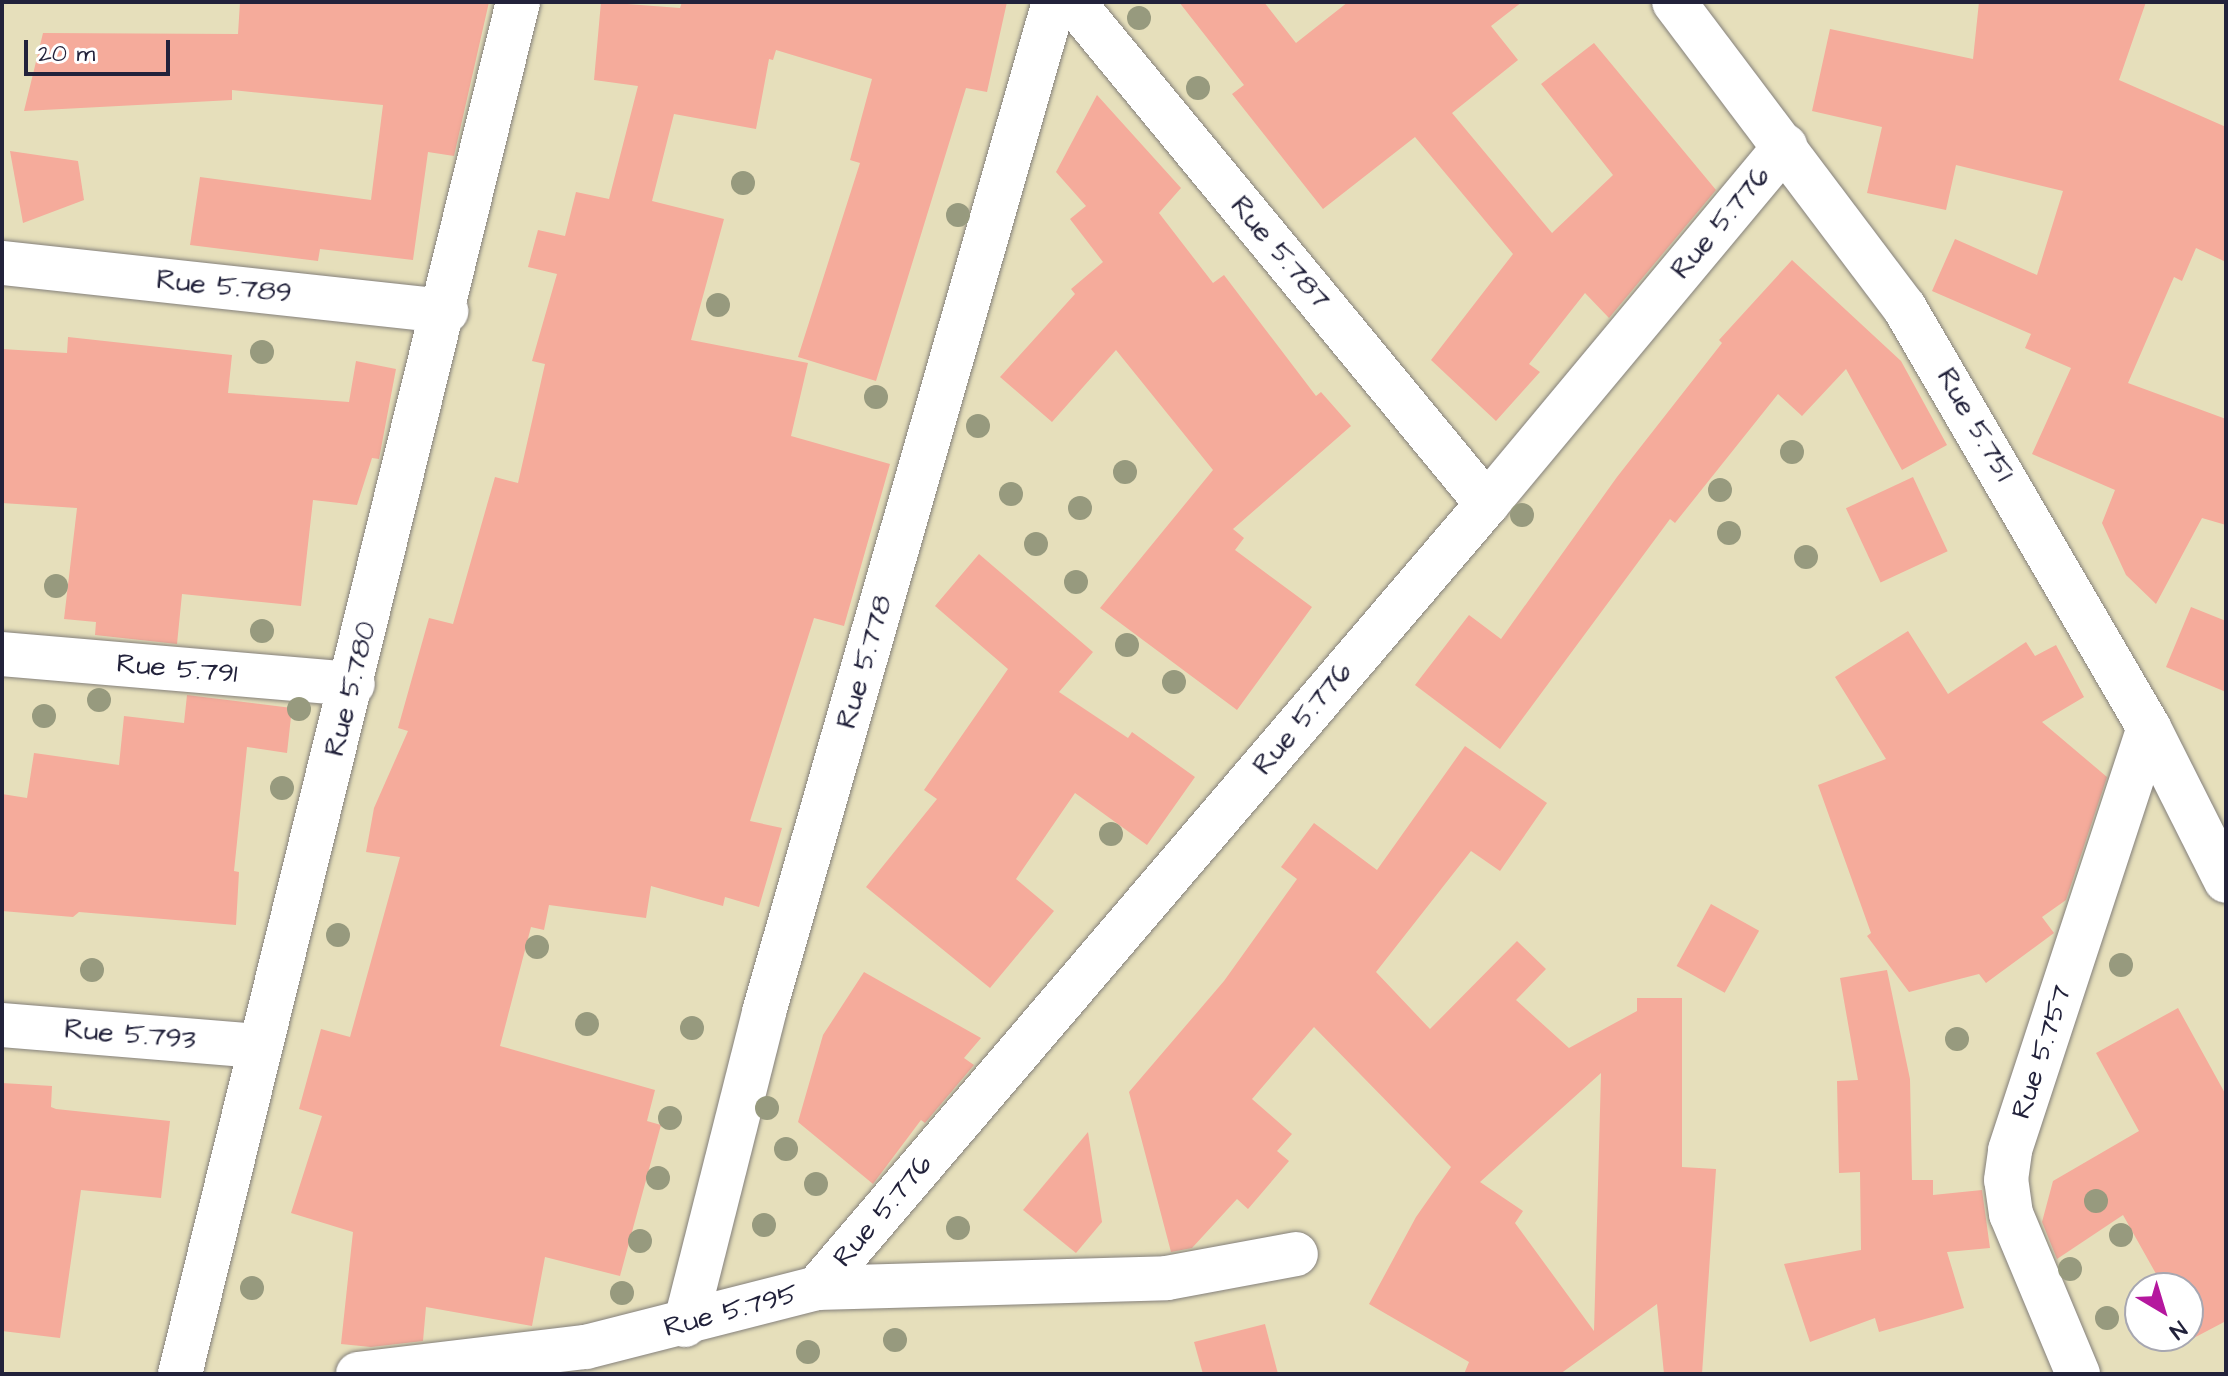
<!DOCTYPE html>
<html>
<head>
<meta charset="utf-8">
<style>
	body { margin:0 }
	#map { position:relative; width:2228px; height:1376px; overflow:hidden; background:#e6dfbb; font-family:"Architects Daughter",sans-serif }
	div>[style] { position:absolute }
	.building>* { inset:0; background:#f5ab9b; transform-origin:0 0 }
	.roads { filter:drop-shadow(0 0 2px #84807b) drop-shadow(0 0 2px #84807b) }
	.minor>* { height:44px; margin:-22px; padding:0 22px; transform-origin:22px; border-radius:22px; background:#fff }
	.trees>* { width:24px; height:24px; margin:-12px; border-radius:50%; background:#979a7e }
	span { translate:-50% -50%; white-space:nowrap; text-align:center; line-height:1.15; -webkit-text-stroke:6px #fff; paint-order:stroke }
	.street-label { font-size:28px; color:#22223b }
	.frame { position:absolute; inset:0; border:4px solid #22223b; pointer-events:none }
	.north { position:absolute; left:2124px; top:1272px; width:80px; height:80px; box-sizing:border-box; background:#fff; border:2px solid #a7a7b1; border-radius:50%; rotate:142deg; font-size:22px; font-weight:700; line-height:32px; text-align:center; color:#22223b }
	.north::after { content:''; display:block; margin:auto; width:28px; height:36px; background:#b5179e; clip-path:polygon(50% 0,100% 100%,50% 72%,0 100%) }
	.scale { position:absolute; left:24px; top:40px; width:146px; height:36px; box-sizing:border-box; border:4px solid #22223b; border-top:0; padding-left:10px; font-size:24px; line-height:28px; white-space:nowrap; color:#22223b; -webkit-text-stroke:6px #fff; paint-order:stroke }
</style>
</head>
<body>
<div id="map">
	<div class="building">
		<div style="clip-path:polygon(240px 2px,489px 2px,454px 156px,428px 152px,413px 260px,320px 249px,318px 261px,190px 245px,200px 177px,371px 200px,383px 105px,232px 90px,232px 100px,24px 111px,43px 33px,238px 34px)"></div>
		<div style="clip-path:polygon(601px 2px,680px 8px,682px 2px,1007px 2px,987px 92px,966px 88px,876px 381px,798px 357px,860px 163px,850px 160px,872px 79px,776px 50px,773px 60px,769px 59px,756px 129px,674px 114px,652px 201px,724px 219px,691px 340px,808px 363px,791px 436px,890px 464px,844px 626px,814px 618px,750px 821px,782px 828px,759px 907px,725px 897px,723px 906px,651px 886px,646px 918px,549px 905px,544px 930px,531px 927px,500px 1046px,655px 1090px,647px 1121px,661px 1125px,620px 1276px,545px 1257px,532px 1326px,426px 1307px,423px 1341px,371px 1347px,341px 1344px,353px 1232px,291px 1213px,322px 1116px,299px 1109px,321px 1029px,350px 1037px,400px 857px,366px 852px,374px 808px,408px 731px,398px 728px,429px 618px,453px 624px,495px 477px,518px 483px,545px 364px,532px 361px,557px 274px,528px 267px,538px 230px,565px 236px,576px 192px,609px 199px,638px 86px,594px 80px)"></div>
		<div style="clip-path:polygon(1179px 2px,1264px 2px,1296px 43px,1348px 2px,1522px 2px,1491px 26px,1518px 60px,1452px 113px,1552px 233px,1613px 175px,1541px 84px,1594px 43px,1716px 190px,1609px 318px,1585px 293px,1529px 364px,1540px 372px,1496px 421px,1431px 360px,1513px 254px,1415px 137px,1323px 209px,1232px 94px,1244px 85px)"></div>
		<div style="clip-path:polygon(1979px 2px,2146px 2px,2119px 80px,2226px 127px,2226px 262px,2196px 248px,2182px 281px,2174px 277px,2128px 383px,2226px 419px,2226px 525px,2202px 518px,2156px 604px,2126px 575px,2102px 523px,2115px 490px,2032px 454px,2071px 368px,2025px 348px,2031px 334px,1932px 291px,1955px 239px,2037px 275px,2063px 191px,1956px 165px,1946px 210px,1867px 193px,1882px 127px,1812px 111px,1830px 29px,1973px 59px)"></div>
		<div style="clip-path:polygon(1097px 95px,1181px 188px,1159px 213px,1213px 283px,1224px 275px,1316px 396px,1321px 392px,1351px 426px,1233px 529px,1244px 538px,1235px 550px,1312px 607px,1237px 710px,1100px 608px,1213px 470px,1116px 350px,1052px 422px,1000px 377px,1075px 294px,1071px 289px,1103px 262px,1070px 219px,1086px 206px,1056px 172px)"></div>
		<div style="clip-path:polygon(10px 151px,78px 161px,84px 200px,23px 223px)"></div>
		<div style="clip-path:polygon(1792px 260px,1901px 361px,1947px 445px,1902px 470px,1846px 369px,1802px 416px,1778px 394px,1675px 523px,1670px 519px,1500px 749px,1415px 685px,1469px 615px,1501px 639px,1617px 477px,1722px 343px,1719px 340px)"></div>
		<div style="clip-path:polygon(68px 337px,232px 355px,228px 393px,349px 402px,356px 361px,396px 369px,379px 459px,372px 458px,357px 505px,313px 500px,301px 606px,182px 594px,177px 644px,95px 635px,96px 622px,64px 619px,77px 508px,2px 503px,2px 349px,67px 353px)"></div>
		<div style="left:1913px;top:477px;width:82px;height:74px;rotate:65deg"></div>
		<div style="clip-path:polygon(979px 554px,1093px 652px,1059px 692px,1128px 738px,1132px 732px,1195px 777px,1147px 845px,1075px 793px,1016px 879px,1054px 911px,990px 988px,866px 887px,937px 799px,924px 790px,1008px 669px,935px 606px)"></div>
		<div style="clip-path:polygon(2191px 607px,2226px 621px,2226px 692px,2166px 667px)"></div>
		<div style="clip-path:polygon(1908px 631px,1948px 694px,2026px 642px,2035px 656px,2056px 645px,2084px 697px,2042px 722px,2107px 777px,2066px 900px,2042px 917px,2054px 933px,1986px 983px,1979px 974px,1909px 992px,1867px 936px,1871px 933px,1818px 785px,1886px 759px,1835px 677px)"></div>
		<div style="clip-path:polygon(187px 695px,292px 708px,287px 753px,247px 747px,234px 871px,239px 872px,236px 925px,79px 912px,73px 917px,2px 911px,2px 794px,27px 798px,34px 753px,119px 765px,124px 716px,184px 723px)"></div>
		<div style="clip-path:polygon(evenodd,1465px 746px,1547px 803px,1500px 871px,1471px 851px,1376px 972px,1430px 1029px,1517px 941px,1546px 969px,1516px 1000px,1569px 1048px,1637px 1011px,1637px 998px,1682px 998px,1682px 1167px,1716px 1169px,1702px 1374px,1664px 1374px,1657px 1304px,1560px 1374px,1464px 1374px,1469px 1362px,1369px 1304px,1416px 1217px,1451px 1167px,1314px 1027px,1252px 1099px,1292px 1134px,1277px 1151px,1289px 1161px,1248px 1209px,1237px 1199px,1192px 1248px,1171px 1252px,1129px 1092px,1224px 981px,1297px 879px,1281px 867px,1314px 823px,1377px 870px,1465px 746px,1601px 1073px,1595px 1295px,1594px 1331px,1515px 1223px,1523px 1211px,1480px 1182px,1601px 1073px)"></div>
		<div style="left:1711px;top:904px;width:55px;height:71px;rotate:29deg"></div>
		<div style="clip-path:polygon(1887px 970px,1910px 1079px,1912px 1180px,1933px 1180px,1933px 1195px,1982px 1190px,1990px 1248px,1947px 1252px,1964px 1308px,1879px 1332px,1875px 1318px,1810px 1342px,1784px 1264px,1861px 1250px,1860px 1172px,1839px 1173px,1837px 1081px,1858px 1080px,1840px 978px)"></div>
		<div style="clip-path:polygon(864px 972px,981px 1038px,964px 1058px,974px 1065px,925px 1123px,921px 1120px,873px 1184px,798px 1122px,823px 1035px)"></div>
		<div style="clip-path:polygon(2178px 1008px,2226px 1095px,2226px 1321px,2188px 1341px,2188px 1288px,2164px 1288px,2123px 1215px,2057px 1259px,2042px 1222px,2053px 1181px,2139px 1131px,2096px 1053px)"></div>
		<div style="clip-path:polygon(2px 1083px,52px 1086px,51px 1107px,56px 1109px,170px 1121px,161px 1198px,81px 1190px,60px 1338px,2px 1331px)"></div>
		<div style="clip-path:polygon(1088px 1132px,1102px 1222px,1076px 1253px,1023px 1210px)"></div>
		<div style="clip-path:polygon(1265px 1324px,1278px 1374px,1203px 1374px,1194px 1342px)"></div>
	</div>
	<div class="roads">
		<div class="minor">
			<div style="left:1073px;top:2px;width:651px;rotate:50.49deg"></div>
			<div style="left:1674px;top:2px;width:382px;rotate:53deg"></div>
			<div style="left:1904px;top:307px;width:487px;rotate:59.8deg"></div>
			<div style="left:2149px;top:728px;width:171px;rotate:63.3deg"></div>
			<div style="left:2px;top:263px;width:447px;rotate:6.2deg"></div>
			<div style="left:2px;top:654px;width:352px;rotate:4.9deg"></div>
			<div style="left:2px;top:1025px;width:256px;rotate:4.7deg"></div>
			<div style="left:817px;top:1288px;width:1031px;rotate:-49.48deg"></div>
			<div style="left:1487px;top:504px;width:466px;rotate:-50.2deg"></div>
			<div style="left:685px;top:1325px;width:323px;rotate:-75.8deg"></div>
			<div style="left:764px;top:1012px;width:1051px;rotate:-73.98deg"></div>
			<div style="left:180px;top:1374px;width:1413px;rotate:-76.16deg"></div>
			<div style="left:358px;top:1374px;width:230px;rotate:-6.8deg"></div>
			<div style="left:586px;top:1347px;width:238px;rotate:-14.3deg"></div>
			<div style="left:817px;top:1288px;width:350px;rotate:-1.6deg"></div>
			<div style="left:1167px;top:1278px;width:131px;rotate:-10.5deg"></div>
			<div style="left:2078px;top:1374px;width:173px;rotate:-112.7deg"></div>
			<div style="left:2011px;top:1214px;width:34px;rotate:-98deg"></div>
			<div style="left:2006px;top:1180px;width:30px;rotate:-82deg"></div>
			<div style="left:2010px;top:1150px;width:444px;rotate:-71.8deg"></div>
		</div>
	</div>
	<div class="trees">
		<div style="left:1139px;top:18px"></div>
		<div style="left:1198px;top:88px"></div>
		<div style="left:743px;top:183px"></div>
		<div style="left:958px;top:215px"></div>
		<div style="left:718px;top:305px"></div>
		<div style="left:262px;top:352px"></div>
		<div style="left:876px;top:397px"></div>
		<div style="left:978px;top:426px"></div>
		<div style="left:1792px;top:452px"></div>
		<div style="left:1125px;top:472px"></div>
		<div style="left:1720px;top:490px"></div>
		<div style="left:1011px;top:494px"></div>
		<div style="left:1080px;top:508px"></div>
		<div style="left:1522px;top:515px"></div>
		<div style="left:1729px;top:533px"></div>
		<div style="left:1036px;top:544px"></div>
		<div style="left:1806px;top:557px"></div>
		<div style="left:1076px;top:582px"></div>
		<div style="left:56px;top:586px"></div>
		<div style="left:262px;top:631px"></div>
		<div style="left:1127px;top:645px"></div>
		<div style="left:1174px;top:682px"></div>
		<div style="left:99px;top:700px"></div>
		<div style="left:299px;top:709px"></div>
		<div style="left:44px;top:716px"></div>
		<div style="left:282px;top:788px"></div>
		<div style="left:1111px;top:834px"></div>
		<div style="left:338px;top:935px"></div>
		<div style="left:537px;top:947px"></div>
		<div style="left:2121px;top:965px"></div>
		<div style="left:92px;top:970px"></div>
		<div style="left:587px;top:1024px"></div>
		<div style="left:692px;top:1028px"></div>
		<div style="left:1957px;top:1039px"></div>
		<div style="left:767px;top:1108px"></div>
		<div style="left:670px;top:1118px"></div>
		<div style="left:786px;top:1149px"></div>
		<div style="left:658px;top:1178px"></div>
		<div style="left:816px;top:1184px"></div>
		<div style="left:2096px;top:1201px"></div>
		<div style="left:764px;top:1225px"></div>
		<div style="left:958px;top:1228px"></div>
		<div style="left:2121px;top:1235px"></div>
		<div style="left:640px;top:1241px"></div>
		<div style="left:2070px;top:1269px"></div>
		<div style="left:252px;top:1288px"></div>
		<div style="left:622px;top:1293px"></div>
		<div style="left:2107px;top:1318px"></div>
		<div style="left:895px;top:1340px"></div>
		<div style="left:808px;top:1352px"></div>
	</div>
	<div class="street-label">
		<span style="left:1721px;top:223px;rotate:-50deg">Rue 5.776</span>
		<span style="left:1280px;top:253px;rotate:50deg">Rue 5.787</span>
		<span style="left:224px;top:287px;rotate:6deg">Rue 5.789</span>
		<span style="left:1975px;top:425px;rotate:60deg">Rue 5.751</span>
		<span style="left:865px;top:662px;rotate:-74deg">Rue 5.778</span>
		<span style="left:177px;top:669px;rotate:5deg">Rue 5.791</span>
		<span style="left:351px;top:689px;rotate:-76deg">Rue 5.780</span>
		<span style="left:1303px;top:719px;rotate:-50deg">Rue 5.776</span>
		<span style="left:130px;top:1035px;rotate:5deg">Rue 5.793</span>
		<span style="left:2042px;top:1052px;rotate:-72deg">Rue 5.757</span>
		<span style="left:883px;top:1211px;rotate:-50deg">Rue 5.776</span>
		<span style="left:731px;top:1311px;rotate:-15deg">Rue 5.795</span>
	</div>
	<div class="frame"></div>
	<div class="north">N</div>
	<div class="scale">20 m</div>
</div>
</body>
</html>
